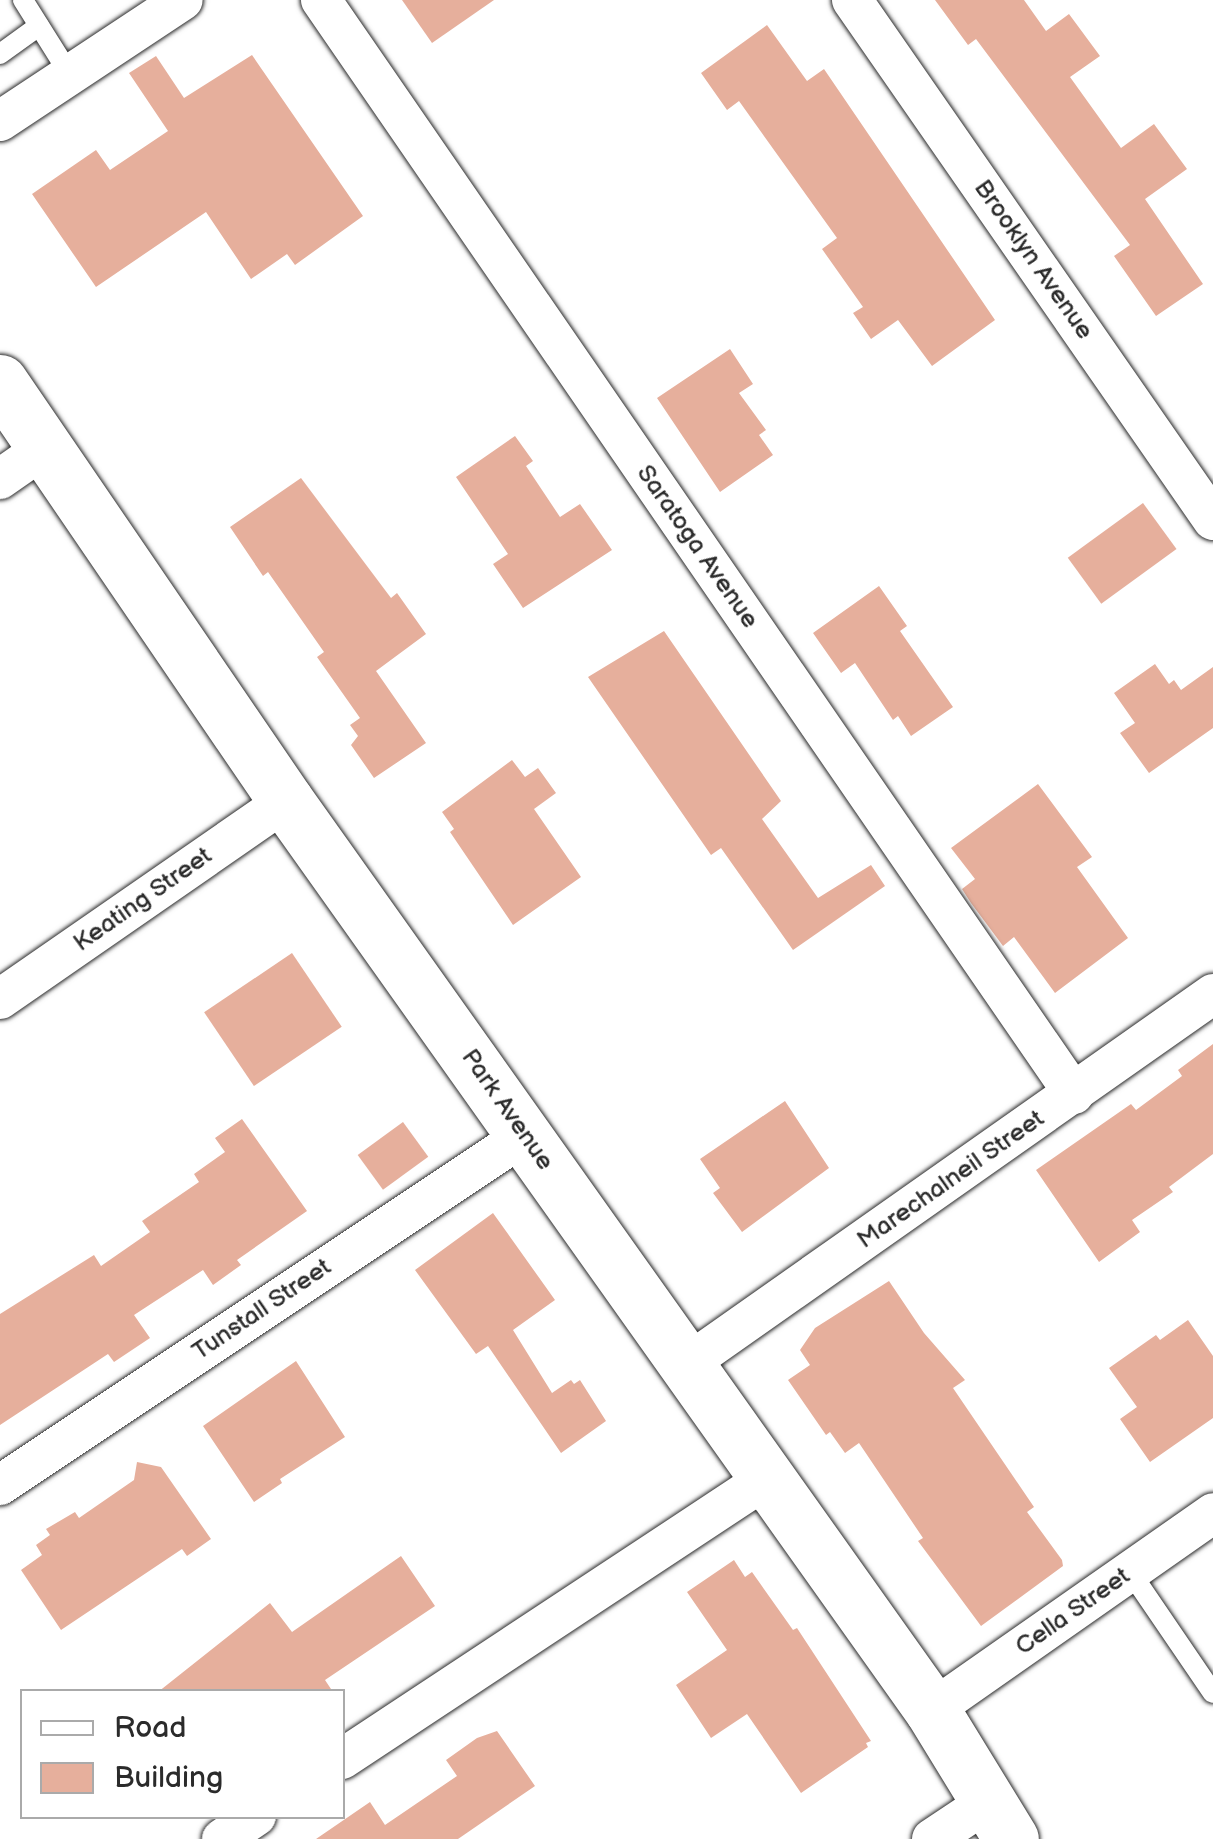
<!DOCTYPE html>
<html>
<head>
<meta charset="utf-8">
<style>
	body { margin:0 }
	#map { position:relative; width:1213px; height:1839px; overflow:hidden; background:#fff; font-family:"Balsamiq Sans",sans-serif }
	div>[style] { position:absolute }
	.building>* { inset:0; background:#e6af9c; transform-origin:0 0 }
	.roads { filter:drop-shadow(0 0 2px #2b2b2b) drop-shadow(0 0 2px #2b2b2b) }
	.service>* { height:20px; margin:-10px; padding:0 10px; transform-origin:10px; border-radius:10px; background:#fff }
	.minor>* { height:40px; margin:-20px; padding:0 20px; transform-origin:20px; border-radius:20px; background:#fff }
	.secondary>* { height:55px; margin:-27.5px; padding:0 27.5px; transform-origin:27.5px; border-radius:27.5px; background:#fff }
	span { translate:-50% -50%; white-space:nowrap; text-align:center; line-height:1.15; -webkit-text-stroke:10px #fff; paint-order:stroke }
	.street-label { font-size:25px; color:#2b2b2b }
	.legend { position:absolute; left:20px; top:1689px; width:325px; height:130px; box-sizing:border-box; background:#fff; border:2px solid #aaa; margin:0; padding:12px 18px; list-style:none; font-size:30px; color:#2b2b2b }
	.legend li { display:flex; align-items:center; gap:20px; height:50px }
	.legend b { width:50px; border:2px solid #aaa }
</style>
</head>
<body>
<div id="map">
	<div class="building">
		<div style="clip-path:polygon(402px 0,494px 0,432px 43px)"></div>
		<div style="clip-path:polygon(935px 0,1024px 0,1046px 31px,1069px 14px,1100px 56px,1070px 77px,1121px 148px,1154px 124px,1187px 169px,1145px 199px,1203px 284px,1156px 316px,1114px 256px,1130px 245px,976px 39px,968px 45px)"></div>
		<div style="clip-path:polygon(767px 25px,807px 81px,824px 69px,995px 320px,932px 366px,898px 320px,871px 339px,853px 313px,863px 307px,822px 249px,837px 238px,739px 101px,727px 110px,701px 73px)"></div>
		<div style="clip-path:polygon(252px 55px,363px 216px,295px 265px,287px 254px,251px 279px,206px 212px,96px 287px,32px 194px,96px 150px,110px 170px,168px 131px,129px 73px,156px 56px,184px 98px)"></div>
		<div style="clip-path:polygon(730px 349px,753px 384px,739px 393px,766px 430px,759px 435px,773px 455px,720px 492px,657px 398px)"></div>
		<div style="clip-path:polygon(515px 436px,533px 461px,526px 466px,560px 517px,580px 504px,612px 550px,523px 608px,493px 564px,508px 554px,456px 477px)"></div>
		<div style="clip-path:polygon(301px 478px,391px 598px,397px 593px,426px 634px,376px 671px,426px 743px,374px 778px,351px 745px,358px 736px,350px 725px,360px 718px,317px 657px,324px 652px,268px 572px,263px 576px,230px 527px)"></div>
		<div style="left:1143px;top:503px;width:57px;height:93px;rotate:54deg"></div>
		<div style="clip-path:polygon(879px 586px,907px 626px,900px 631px,953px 707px,911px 736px,898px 716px,893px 720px,855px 663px,841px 673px,813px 633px)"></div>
		<div style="clip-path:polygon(664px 631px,781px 801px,762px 819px,818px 898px,871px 865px,885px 886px,793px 950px,721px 848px,711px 855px,588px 677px)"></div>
		<div style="clip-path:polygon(1155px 664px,1169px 684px,1174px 680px,1181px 690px,1213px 667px,1213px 728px,1149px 773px,1120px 733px,1135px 723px,1114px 693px)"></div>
		<div style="clip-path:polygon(512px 760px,525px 777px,538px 768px,556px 793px,534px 809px,581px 877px,513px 925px,450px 832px,454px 829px,442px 812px)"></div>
		<div style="clip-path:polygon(1038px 784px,1092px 857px,1077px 867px,1128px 938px,1055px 993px,1014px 937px,1003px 946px,971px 903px,962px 889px,975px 879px,951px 848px)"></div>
		<div style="left:292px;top:953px;width:89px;height:106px;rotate:56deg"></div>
		<div style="clip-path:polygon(1213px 1044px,1213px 1154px,1169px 1187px,1173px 1192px,1132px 1220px,1140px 1232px,1099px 1262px,1036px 1170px,1131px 1104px,1136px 1110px,1182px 1076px,1178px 1070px)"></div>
		<div style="clip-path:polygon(785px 1101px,829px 1168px,742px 1232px,713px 1193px,720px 1188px,700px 1159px)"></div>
		<div style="clip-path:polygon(242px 1119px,307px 1211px,237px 1260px,241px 1265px,213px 1285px,203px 1270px,134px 1315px,150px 1338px,114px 1362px,108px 1354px,0 1425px,0 1314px,94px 1255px,101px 1266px,150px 1232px,142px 1221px,199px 1182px,194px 1174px,225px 1152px,215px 1138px)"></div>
		<div style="left:403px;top:1122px;width:43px;height:56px;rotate:54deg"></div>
		<div style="clip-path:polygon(493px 1213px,555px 1300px,513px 1330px,552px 1393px,571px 1380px,574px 1384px,580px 1380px,606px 1421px,561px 1453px,488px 1346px,476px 1354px,415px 1270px)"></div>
		<div style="clip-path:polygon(889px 1281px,924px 1333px,965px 1380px,953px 1388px,1034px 1507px,1027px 1512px,1062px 1560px,1063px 1566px,981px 1626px,918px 1541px,923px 1538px,859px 1443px,845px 1453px,830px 1432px,826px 1435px,788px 1380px,810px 1365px,800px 1350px,815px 1328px)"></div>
		<div style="clip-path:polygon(1188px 1320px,1213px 1356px,1213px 1418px,1150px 1462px,1120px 1419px,1137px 1407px,1109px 1368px,1156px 1335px,1160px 1340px)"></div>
		<div style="clip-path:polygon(296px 1361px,345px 1437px,280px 1479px,282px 1483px,254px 1502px,203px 1426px)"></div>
		<div style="clip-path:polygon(137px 1462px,161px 1467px,211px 1539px,187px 1556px,182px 1549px,61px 1630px,21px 1570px,42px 1555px,36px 1545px,50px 1535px,46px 1529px,75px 1512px,79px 1518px,134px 1480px)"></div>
		<div style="clip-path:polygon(401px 1556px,435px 1606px,325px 1680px,333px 1692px,158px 1692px,270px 1603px,292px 1632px)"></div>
		<div style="clip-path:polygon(734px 1560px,745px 1577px,752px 1572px,793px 1630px,797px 1628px,871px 1741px,866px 1743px,868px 1747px,801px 1793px,747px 1714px,711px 1738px,676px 1685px,727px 1650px,687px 1592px)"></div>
		<div style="clip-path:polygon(497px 1731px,535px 1786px,458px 1839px,316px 1839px,370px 1802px,385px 1825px,457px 1776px,446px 1760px,477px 1738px)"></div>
	</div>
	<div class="roads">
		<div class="service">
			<div style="left:23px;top:0;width:89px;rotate:57.9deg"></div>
			<div style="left:0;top:54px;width:48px;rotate:-35.7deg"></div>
			<div style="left:1131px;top:1573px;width:145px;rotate:55.7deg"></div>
		</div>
		<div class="minor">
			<div style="left:321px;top:0;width:1328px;rotate:55.46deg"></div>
			<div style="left:852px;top:0;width:633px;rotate:55.23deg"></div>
			<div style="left:0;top:121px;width:219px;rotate:-33.5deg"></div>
			<div style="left:0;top:479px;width:52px;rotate:-34.9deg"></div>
			<div style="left:0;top:999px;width:348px;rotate:-34.7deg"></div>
			<div style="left:687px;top:1364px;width:643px;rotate:-35.12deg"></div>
			<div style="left:0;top:1485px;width:631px;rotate:-33.69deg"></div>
			<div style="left:932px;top:1710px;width:343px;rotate:-35deg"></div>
			<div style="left:342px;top:1759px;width:512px;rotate:-33.44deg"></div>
			<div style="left:222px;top:1839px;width:41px;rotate:-34.1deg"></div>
			<div style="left:932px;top:1839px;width:65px;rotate:-33.7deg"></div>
		</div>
		<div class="secondary">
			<div style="left:0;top:382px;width:507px;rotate:55.68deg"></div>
			<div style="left:286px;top:801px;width:1115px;rotate:54.6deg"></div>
			<div style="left:932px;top:1710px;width:151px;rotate:58.5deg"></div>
		</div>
	</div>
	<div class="street-label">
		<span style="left:1033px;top:260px;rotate:55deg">Brooklyn Avenue</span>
		<span style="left:697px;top:547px;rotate:55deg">Saratoga Avenue</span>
		<span style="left:143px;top:900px;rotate:-35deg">Keating Street</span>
		<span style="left:507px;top:1110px;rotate:55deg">Park Avenue</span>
		<span style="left:951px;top:1180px;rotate:-35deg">Marechalneil Street</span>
		<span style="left:262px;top:1310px;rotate:-34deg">Tunstall Street</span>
		<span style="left:1073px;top:1612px;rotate:-35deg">Cella Street</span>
	</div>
	<ul class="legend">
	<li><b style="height:12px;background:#fff"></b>Road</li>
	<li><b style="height:28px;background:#e6af9c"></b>Building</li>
	</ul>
</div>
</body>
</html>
